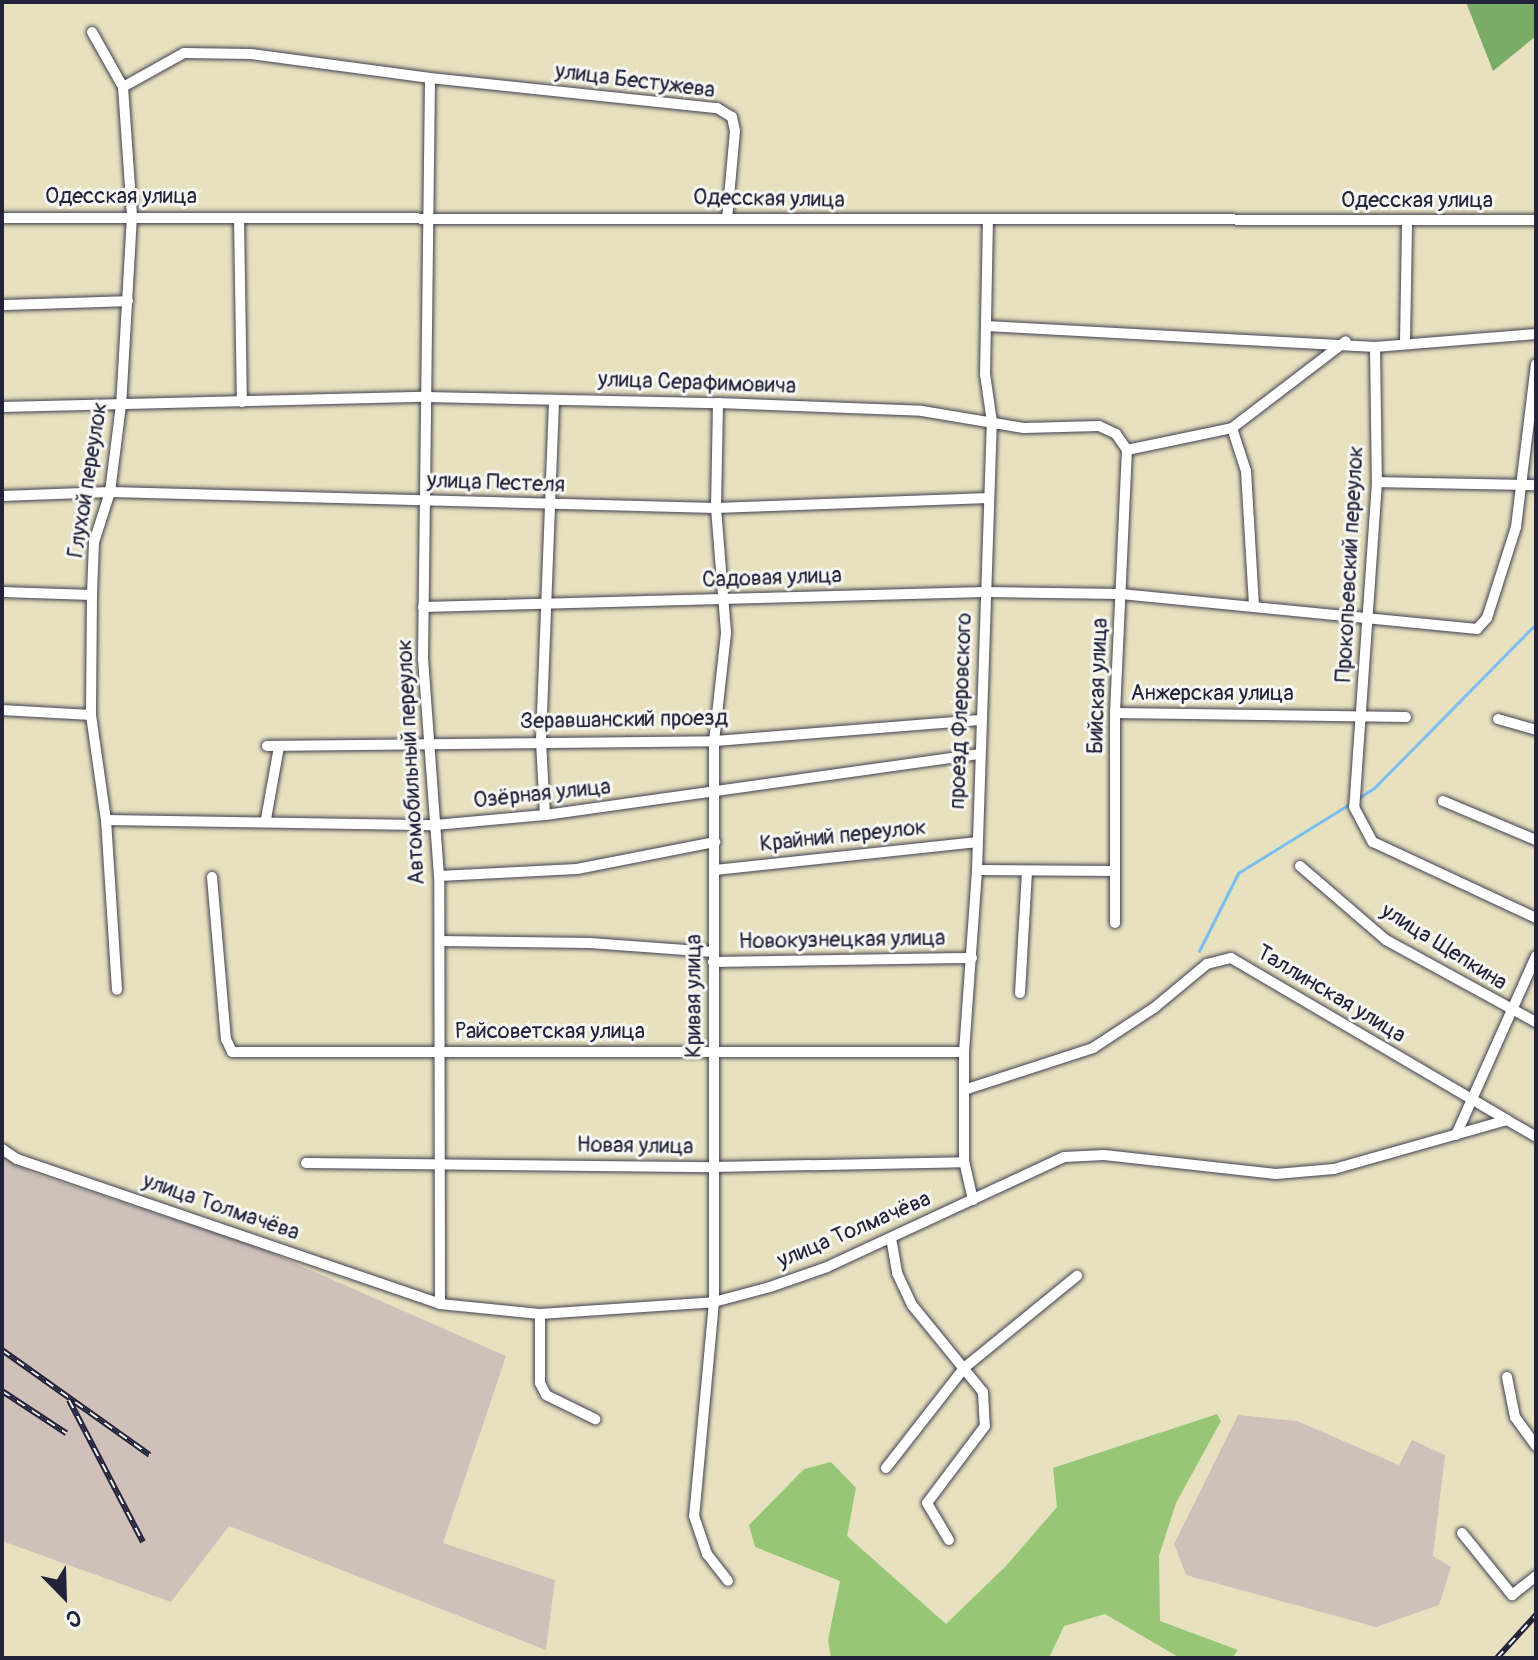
<!DOCTYPE html>
<html>
<head>
<meta charset="utf-8">
<style>
	body { margin:0 }
	#map { position:relative; width:1538px; height:1660px; overflow:hidden; background:#e8e1c0; font-family:Pangolin,sans-serif }
	div>[style] { position:absolute }
	.industrial>* { inset:0; background:#cfc1ba }
	.green>* { inset:0; background:#97c776 }
	.forest>* { inset:0; background:#79ac67 }
	.stream>* { height:3px; margin:-1.5px; padding:0 1.5px; transform-origin:1.5px; border-radius:1.5px; background:#7bbff1 }
	.roads { filter:drop-shadow(0 0 2px #403f4f) drop-shadow(0 0 2px #403f4f) }
	.minor>* { height:10px; margin:-5px; padding:0 5px; transform-origin:5px; border-radius:5px; background:#fff }
	.rail>* { height:6px; margin-top:-3px; transform-origin:0; background:repeating-linear-gradient(90deg,#f6f6f2 0 9px,#22223b 0 18px); box-sizing:border-box; border-block:2px solid #22223b }
	span { translate:-50% -50%; white-space:nowrap; text-align:center; line-height:1.15; -webkit-text-stroke:6px #f6f6f2; paint-order:stroke }
	.street-label { font-size:22px; color:#22223b }
	.frame { position:absolute; inset:0; border:4px solid #22223b; pointer-events:none }
	.north { position:absolute; left:24px; top:1556px; width:80px; height:80px; -webkit-text-stroke:6px #f6f6f2; paint-order:stroke; rotate:157deg; font-size:22px; font-weight:700; line-height:32px; text-align:center; color:#22223b }
	.north::after { content:''; display:block; margin:auto; width:28px; height:36px; background:#22223b; clip-path:polygon(50% 0,100% 100%,50% 72%,0 100%) }
</style>
</head>
<body>
<div id="map">
	<div class="industrial">
		<div style="clip-path:polygon(2px 1155px,32px 1173px,251px 1244px,506px 1356px,443px 1543px,555px 1580px,546px 1650px,229px 1526px,171px 1602px,2px 1541px)"></div>
		<div style="clip-path:polygon(1238px 1415px,1297px 1421px,1399px 1465px,1412px 1440px,1445px 1455px,1433px 1556px,1451px 1567px,1439px 1605px,1376px 1627px,1186px 1575px,1174px 1544px)"></div>
	</div>
	<div class="green">
		<div style="clip-path:polygon(1217px 1414px,1221px 1421px,1176px 1503px,1159px 1556px,1160px 1621px,1238px 1650px,1232px 1658px,1180px 1658px,1105px 1614px,1064px 1626px,1049px 1658px,831px 1658px,828px 1640px,840px 1581px,755px 1547px,749px 1525px,804px 1469px,831px 1462px,856px 1488px,847px 1536px,946px 1624px,1006px 1566px,1057px 1507px,1053px 1468px)"></div>
	</div>
	<div class="forest">
		<div style="clip-path:polygon(1466px 2px,1536px 2px,1536px 36px,1493px 71px)"></div>
	</div>
	<div class="stream">
		<div style="left:1357px;top:799px;width:20px;rotate:-33deg"></div>
		<div style="left:1374px;top:788px;width:231px;rotate:-45.4deg"></div>
		<div style="left:1199px;top:951px;width:87px;rotate:-63.4deg"></div>
		<div style="left:1238px;top:873px;width:133px;rotate:-31.8deg"></div>
	</div>
	<div class="roads">
		<div class="minor">
			<div style="left:92px;top:32px;width:63px;rotate:60.6deg"></div>
			<div style="left:123px;top:87px;width:129px;rotate:86deg"></div>
			<div style="left:132px;top:216px;width:189px;rotate:93.3deg"></div>
			<div style="left:121px;top:405px;width:88px;rotate:97.2deg"></div>
			<div style="left:110px;top:492px;width:52px;rotate:107.7deg"></div>
			<div style="left:94px;top:542px;width:53px;rotate:92.2deg"></div>
			<div style="left:92px;top:595px;width:120px;rotate:90.5deg"></div>
			<div style="left:91px;top:715px;width:106px;rotate:81.9deg"></div>
			<div style="left:106px;top:820px;width:170px;rotate:86.3deg"></div>
			<div style="left:123px;top:87px;width:70px;rotate:-29.1deg"></div>
			<div style="left:184px;top:53px;width:67px;rotate:0.9deg"></div>
			<div style="left:251px;top:54px;width:181px;rotate:7.6deg"></div>
			<div style="left:2px;top:218px;width:1534px;rotate:0.07deg"></div>
			<div style="left:239px;top:218px;width:184px;rotate:89.1deg"></div>
			<div style="left:2px;top:305px;width:126px;rotate:-1.8deg"></div>
			<div style="left:986px;top:326px;width:390px;rotate:3.1deg"></div>
			<div style="left:1375px;top:347px;width:162px;rotate:-4.6deg"></div>
			<div style="left:1405px;top:341px;width:120px;rotate:-89deg"></div>
			<div style="left:1375px;top:347px;width:135px;rotate:89.2deg"></div>
			<div style="left:1377px;top:482px;width:326px;rotate:94deg"></div>
			<div style="left:1354px;top:807px;width:40px;rotate:62deg"></div>
			<div style="left:1373px;top:842px;width:180px;rotate:25deg"></div>
			<div style="left:718px;top:403px;width:105px;rotate:91.1deg"></div>
			<div style="left:716px;top:508px;width:125px;rotate:85.4deg"></div>
			<div style="left:726px;top:633px;width:109px;rotate:96.3deg"></div>
			<div style="left:714px;top:741px;width:561px;rotate:90deg"></div>
			<div style="left:714px;top:1302px;width:215px;rotate:95.3deg"></div>
			<div style="left:694px;top:1516px;width:40px;rotate:71.1deg"></div>
			<div style="left:707px;top:1554px;width:34px;rotate:52deg"></div>
			<div style="left:2px;top:407px;width:422px;rotate:-1.4deg"></div>
			<div style="left:424px;top:397px;width:294px;rotate:1.2deg"></div>
			<div style="left:718px;top:403px;width:204px;rotate:2.2deg"></div>
			<div style="left:922px;top:411px;width:103px;rotate:9.5deg"></div>
			<div style="left:1024px;top:428px;width:75px;rotate:-1.5deg"></div>
			<div style="left:1099px;top:426px;width:19px;rotate:25deg"></div>
			<div style="left:1116px;top:434px;width:19px;rotate:55deg"></div>
			<div style="left:1127px;top:450px;width:107px;rotate:-11.8deg"></div>
			<div style="left:1232px;top:428px;width:143px;rotate:-37.3deg"></div>
			<div style="left:1232px;top:428px;width:45px;rotate:72deg"></div>
			<div style="left:1246px;top:471px;width:136px;rotate:86.6deg"></div>
			<div style="left:1377px;top:482px;width:159px;rotate:1.1deg"></div>
			<div style="left:2px;top:496px;width:108px;rotate:-2.1deg"></div>
			<div style="left:110px;top:492px;width:606px;rotate:1.51deg"></div>
			<div style="left:716px;top:508px;width:273px;rotate:-2.1deg"></div>
			<div style="left:2px;top:592px;width:90px;rotate:1.9deg"></div>
			<div style="left:423px;top:607px;width:562px;rotate:-1.53deg"></div>
			<div style="left:985px;top:592px;width:136px;rotate:0.8deg"></div>
			<div style="left:1121px;top:594px;width:358px;rotate:5.6deg"></div>
			<div style="left:1477px;top:629px;width:15px;rotate:-48deg"></div>
			<div style="left:1487px;top:618px;width:96px;rotate:-72.3deg"></div>
			<div style="left:1516px;top:527px;width:164px;rotate:-83deg"></div>
			<div style="left:2px;top:710px;width:89px;rotate:3.2deg"></div>
			<div style="left:1115px;top:713px;width:291px;rotate:0.8deg"></div>
			<div style="left:1498px;top:719px;width:40px;rotate:16deg"></div>
			<div style="left:267px;top:746px;width:447px;rotate:-0.6deg"></div>
			<div style="left:714px;top:741px;width:268px;rotate:-4.5deg"></div>
			<div style="left:1443px;top:801px;width:101px;rotate:22.8deg"></div>
			<div style="left:545px;top:815px;width:75px;rotate:-93.1deg"></div>
			<div style="left:541px;top:740px;width:340px;rotate:-87.8deg"></div>
			<div style="left:266px;top:819px;width:73px;rotate:-79.8deg"></div>
			<div style="left:106px;top:820px;width:329px;rotate:0.9deg"></div>
			<div style="left:435px;top:825px;width:110px;rotate:-5.2deg"></div>
			<div style="left:545px;top:815px;width:438px;rotate:-8deg"></div>
			<div style="left:1300px;top:866px;width:113px;rotate:40.7deg"></div>
			<div style="left:1386px;top:940px;width:171px;rotate:28.7deg"></div>
			<div style="left:715px;top:870px;width:262px;rotate:-6.1deg"></div>
			<div style="left:977px;top:870px;width:138px;rotate:0.4deg"></div>
			<div style="left:439px;top:876px;width:138px;rotate:-2.9deg"></div>
			<div style="left:577px;top:869px;width:141px;rotate:-11.1deg"></div>
			<div style="left:212px;top:877px;width:163px;rotate:85.1deg"></div>
			<div style="left:226px;top:1039px;width:14px;rotate:65deg"></div>
			<div style="left:232px;top:1052px;width:732px"></div>
			<div style="left:1115px;top:923px;width:210px;rotate:-90deg"></div>
			<div style="left:1115px;top:713px;width:263px;rotate:-87.4deg"></div>
			<div style="left:440px;top:941px;width:150px;rotate:0.8deg"></div>
			<div style="left:590px;top:943px;width:123px;rotate:4.2deg"></div>
			<div style="left:713px;top:962px;width:259px;rotate:-0.9deg"></div>
			<div style="left:1020px;top:993px;width:121px;rotate:-86.7deg"></div>
			<div style="left:964px;top:1090px;width:136px;rotate:-18deg"></div>
			<div style="left:1093px;top:1048px;width:73px;rotate:-33.3deg"></div>
			<div style="left:1154px;top:1008px;width:69px;rotate:-39.7deg"></div>
			<div style="left:1207px;top:964px;width:25px;rotate:-14deg"></div>
			<div style="left:1231px;top:958px;width:320px;rotate:30.4deg"></div>
			<div style="left:1456px;top:1135px;width:196px;rotate:-65.9deg"></div>
			<div style="left:2px;top:1149px;width:18px;rotate:34deg"></div>
			<div style="left:17px;top:1159px;width:447px;rotate:18.9deg"></div>
			<div style="left:440px;top:1304px;width:100px;rotate:5.7deg"></div>
			<div style="left:540px;top:1314px;width:174px;rotate:-3.9deg"></div>
			<div style="left:714px;top:1302px;width:58px;rotate:-15deg"></div>
			<div style="left:770px;top:1287px;width:60px;rotate:-19.3deg"></div>
			<div style="left:827px;top:1267px;width:261px;rotate:-24.9deg"></div>
			<div style="left:1064px;top:1157px;width:40px;rotate:-2.9deg"></div>
			<div style="left:1104px;top:1155px;width:173px;rotate:6.3deg"></div>
			<div style="left:1276px;top:1174px;width:58px;rotate:-4.9deg"></div>
			<div style="left:1334px;top:1169px;width:180px;rotate:-15.8deg"></div>
			<div style="left:1507px;top:1120px;width:34px;rotate:30deg"></div>
			<div style="left:306px;top:1163px;width:408px;rotate:0.6deg"></div>
			<div style="left:714px;top:1167px;width:250px;rotate:-1.1deg"></div>
			<div style="left:973px;top:1200px;width:39px;rotate:-103deg"></div>
			<div style="left:964px;top:1162px;width:110px;rotate:-90deg"></div>
			<div style="left:964px;top:1052px;width:182px;rotate:-85.9deg"></div>
			<div style="left:977px;top:870px;width:448px;rotate:-88.1deg"></div>
			<div style="left:992px;top:422px;width:49px;rotate:-98.3deg"></div>
			<div style="left:985px;top:374px;width:152px;rotate:-88.9deg"></div>
			<div style="left:891px;top:1238px;width:36px;rotate:80deg"></div>
			<div style="left:897px;top:1273px;width:35px;rotate:65deg"></div>
			<div style="left:912px;top:1305px;width:112px;rotate:50.8deg"></div>
			<div style="left:983px;top:1392px;width:34px;rotate:87deg"></div>
			<div style="left:985px;top:1426px;width:96px;rotate:127deg"></div>
			<div style="left:927px;top:1503px;width:43px;rotate:59.3deg"></div>
			<div style="left:440px;top:1304px;width:428px;rotate:-90.1deg"></div>
			<div style="left:439px;top:876px;width:217px;rotate:-94.2deg"></div>
			<div style="left:423px;top:660px;width:582px;rotate:-89.31deg"></div>
			<div style="left:430px;top:78px;width:289px;rotate:6deg"></div>
			<div style="left:717px;top:108px;width:17px;rotate:31deg"></div>
			<div style="left:732px;top:117px;width:14px;rotate:78deg"></div>
			<div style="left:735px;top:131px;width:88px;rotate:95.2deg"></div>
			<div style="left:540px;top:1314px;width:69px;rotate:90deg"></div>
			<div style="left:540px;top:1383px;width:13px;rotate:63deg"></div>
			<div style="left:546px;top:1395px;width:55px;rotate:26.1deg"></div>
			<div style="left:1507px;top:1377px;width:41px;rotate:78.7deg"></div>
			<div style="left:1515px;top:1417px;width:36px;rotate:54deg"></div>
			<div style="left:886px;top:1468px;width:127px;rotate:-52deg"></div>
			<div style="left:964px;top:1368px;width:146px;rotate:-39.2deg"></div>
			<div style="left:1462px;top:1533px;width:80px;rotate:51.1deg"></div>
			<div style="left:1512px;top:1595px;width:31px;rotate:-38deg"></div>
		</div>
	</div>
	<div class="rail">
		<div style="left:2px;top:1350px;width:181px;rotate:35.4deg"></div>
		<div style="left:2px;top:1391px;width:77px;rotate:33.3deg"></div>
		<div style="left:69px;top:1400px;width:160px;rotate:62.5deg"></div>
		<div style="left:1497px;top:1658px;width:58px;rotate:-47.8deg"></div>
	</div>
	<div class="street-label">
		<span style="left:635px;top:81px;rotate:7deg">улица Бестужева</span>
		<span style="left:121px;top:197px">Одесская улица</span>
		<span style="left:769px;top:199px;rotate:1deg">Одесская улица</span>
		<span style="left:1417px;top:201px">Одесская улица</span>
		<span style="left:697px;top:383px;rotate:2deg">улица Серафимовича</span>
		<span style="left:88px;top:480px;rotate:-81deg">Глухой переулок</span>
		<span style="left:496px;top:483px;rotate:2deg">улица Пестеля</span>
		<span style="left:1350px;top:564px;rotate:-87deg">Прокопьевский переулок</span>
		<span style="left:772px;top:578px;rotate:-2deg">Садовая улица</span>
		<span style="left:1098px;top:686px;rotate:-88deg">Бийская улица</span>
		<span style="left:1212px;top:694px">Анжерская улица</span>
		<span style="left:961px;top:711px;rotate:-88deg">проезд Флеровского</span>
		<span style="left:624px;top:720px;rotate:-1deg">Зеравшанский проезд</span>
		<span style="left:411px;top:762px;rotate:-93deg">Автомобильный переулок</span>
		<span style="left:542px;top:794px;rotate:-6deg">Озёрная улица</span>
		<span style="left:843px;top:836px;rotate:-6deg">Крайний переулок</span>
		<span style="left:842px;top:940px;rotate:-1deg">Новокузнецкая улица</span>
		<span style="left:1444px;top:947px;rotate:32deg">улица Щепкина</span>
		<span style="left:1331px;top:994px;rotate:31deg">Таллинская улица</span>
		<span style="left:694px;top:996px;rotate:-90deg">Кривая улица</span>
		<span style="left:550px;top:1032px">Райсоветская улица</span>
		<span style="left:635px;top:1146px;rotate:1deg">Новая улица</span>
		<span style="left:221px;top:1207px;rotate:19deg">улица Толмачёва</span>
		<span style="left:854px;top:1230px;rotate:-23deg">улица Толмачёва</span>
	</div>
	<div class="frame"></div>
	<div class="north">С</div>
</div>
</body>
</html>
